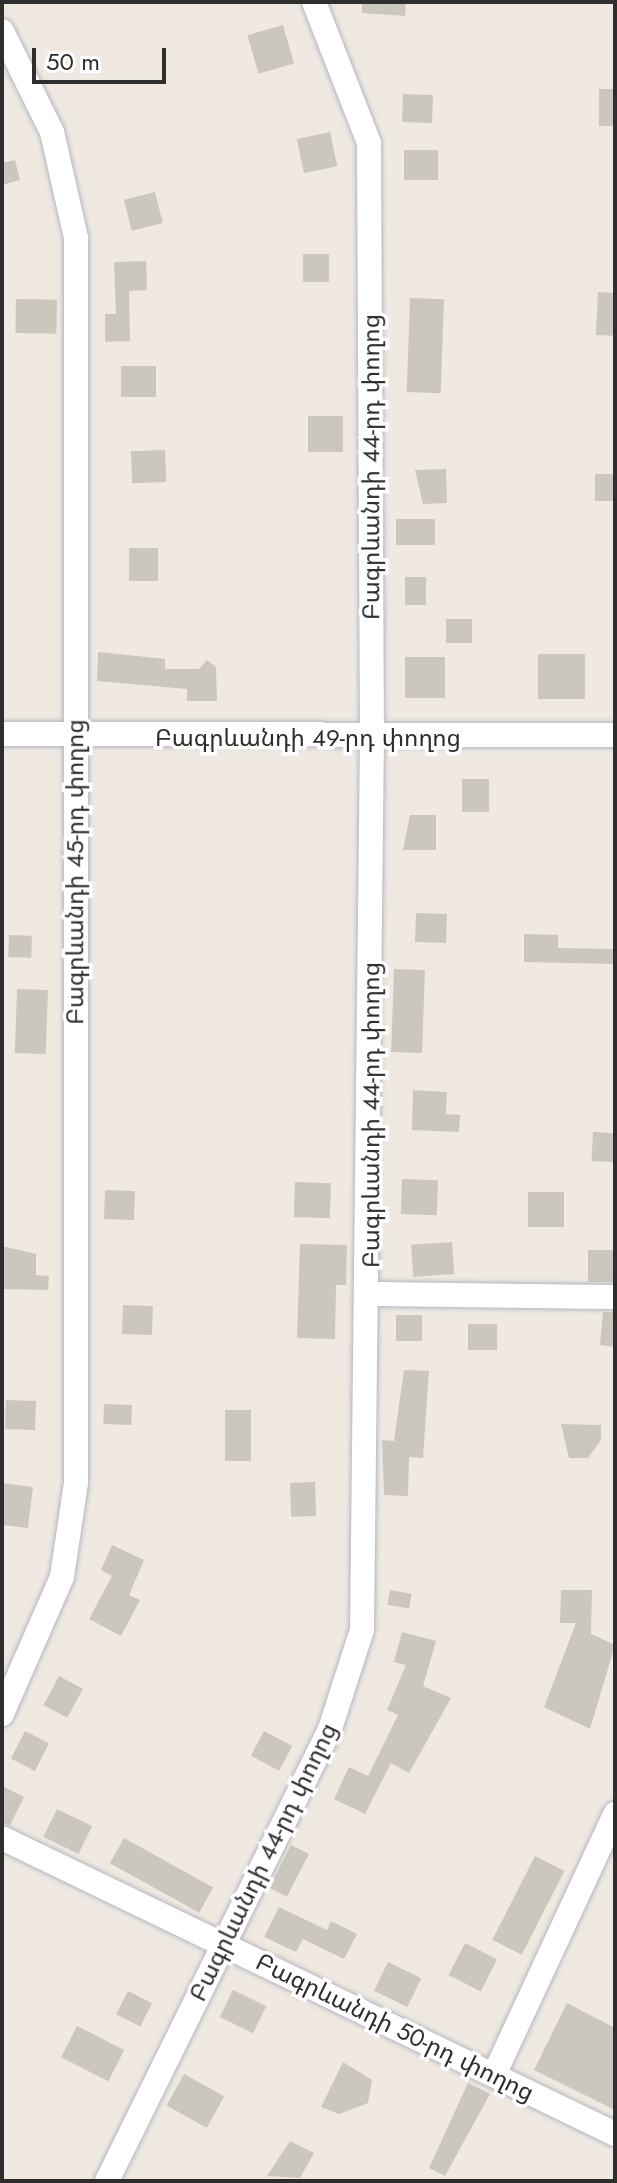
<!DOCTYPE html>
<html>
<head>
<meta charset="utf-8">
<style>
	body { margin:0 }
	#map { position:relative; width:617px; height:2183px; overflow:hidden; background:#efe9e1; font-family:Jost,"Noto Sans Armenian",sans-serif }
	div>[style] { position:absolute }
	.building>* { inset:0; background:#cbc7bf; transform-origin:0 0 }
	.roads { filter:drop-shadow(0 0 2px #b4b7c1) drop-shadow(0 0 2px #b4b7c1) }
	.minor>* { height:24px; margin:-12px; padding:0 12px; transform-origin:12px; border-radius:12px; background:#fff }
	span { translate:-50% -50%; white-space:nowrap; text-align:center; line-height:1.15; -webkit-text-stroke:7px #fff; paint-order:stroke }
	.street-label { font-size:24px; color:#2e2e2e }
	.frame { position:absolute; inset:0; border:4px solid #2e2e2e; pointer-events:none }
	.scale { position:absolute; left:32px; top:48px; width:134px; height:36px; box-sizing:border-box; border:4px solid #2e2e2e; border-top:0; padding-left:10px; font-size:24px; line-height:28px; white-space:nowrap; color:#2e2e2e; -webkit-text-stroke:6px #fff; paint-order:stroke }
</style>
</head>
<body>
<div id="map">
	<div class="building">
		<div style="clip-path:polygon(362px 2px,406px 2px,405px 16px,362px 13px)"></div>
		<div style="left:283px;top:25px;width:40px;height:37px;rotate:74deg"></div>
		<div style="left:599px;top:89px;width:16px;height:37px"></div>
		<div style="left:403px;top:94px;width:30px;height:28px;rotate:2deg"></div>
		<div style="left:330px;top:132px;width:35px;height:34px;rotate:78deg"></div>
		<div style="left:404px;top:150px;width:34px;height:30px"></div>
		<div style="clip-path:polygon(15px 160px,20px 180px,2px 185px,2px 163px)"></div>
		<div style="left:155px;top:192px;width:32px;height:32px;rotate:76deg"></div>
		<div style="left:303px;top:254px;width:26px;height:28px"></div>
		<div style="clip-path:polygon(146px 261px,147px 290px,129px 291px,130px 341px,105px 342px,105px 314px,116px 314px,114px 262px)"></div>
		<div style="left:598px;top:292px;width:17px;height:43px;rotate:3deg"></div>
		<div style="left:410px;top:298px;width:34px;height:94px;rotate:2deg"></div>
		<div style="left:16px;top:299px;width:41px;height:34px;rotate:1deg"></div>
		<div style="left:121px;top:366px;width:35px;height:31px"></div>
		<div style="left:308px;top:416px;width:35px;height:36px"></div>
		<div style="left:165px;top:450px;width:32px;height:34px;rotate:88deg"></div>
		<div style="clip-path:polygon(446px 469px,447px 503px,423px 504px,415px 470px)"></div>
		<div style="left:595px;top:474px;width:20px;height:27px"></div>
		<div style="left:396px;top:519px;width:39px;height:26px"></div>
		<div style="left:129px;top:548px;width:29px;height:33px"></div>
		<div style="left:405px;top:577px;width:21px;height:28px"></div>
		<div style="left:446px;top:619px;width:26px;height:24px"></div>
		<div style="clip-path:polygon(98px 652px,165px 659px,165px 669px,199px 669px,207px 660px,216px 667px,217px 701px,187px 701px,187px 689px,97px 681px)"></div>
		<div style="left:538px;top:654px;width:47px;height:45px"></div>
		<div style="left:445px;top:657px;width:41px;height:40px;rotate:90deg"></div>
		<div style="left:462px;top:779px;width:27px;height:33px"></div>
		<div style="clip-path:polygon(410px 815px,436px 815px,436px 850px,403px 850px)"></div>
		<div style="left:416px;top:913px;width:31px;height:29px;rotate:2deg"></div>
		<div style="clip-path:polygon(524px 934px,558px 935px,558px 948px,615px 949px,615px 964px,524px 962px)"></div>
		<div style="left:9px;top:935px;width:23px;height:22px;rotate:2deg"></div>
		<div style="left:394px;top:969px;width:31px;height:83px;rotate:2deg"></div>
		<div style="left:17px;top:989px;width:31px;height:64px;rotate:2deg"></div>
		<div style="clip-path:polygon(413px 1090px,447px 1092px,446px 1114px,460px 1115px,459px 1132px,412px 1130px)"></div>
		<div style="left:593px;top:1132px;width:22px;height:29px;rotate:3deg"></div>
		<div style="left:402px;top:1179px;width:36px;height:35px;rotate:2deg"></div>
		<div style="left:295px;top:1182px;width:36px;height:35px;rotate:2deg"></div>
		<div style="left:105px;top:1190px;width:30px;height:29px;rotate:2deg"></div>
		<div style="left:528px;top:1192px;width:36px;height:35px"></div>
		<div style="left:452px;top:1242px;width:32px;height:41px;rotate:86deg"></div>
		<div style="clip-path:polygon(300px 1244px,347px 1245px,346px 1285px,336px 1285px,335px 1339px,297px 1338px)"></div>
		<div style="clip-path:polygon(2px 1246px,36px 1254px,36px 1275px,49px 1276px,48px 1290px,2px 1289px)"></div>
		<div style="left:588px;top:1250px;width:27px;height:32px"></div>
		<div style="left:123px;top:1305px;width:30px;height:29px;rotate:2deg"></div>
		<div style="clip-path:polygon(603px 1312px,615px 1312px,615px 1347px,600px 1345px)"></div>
		<div style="left:396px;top:1315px;width:26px;height:26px"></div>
		<div style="left:497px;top:1324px;width:26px;height:29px;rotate:90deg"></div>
		<div style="clip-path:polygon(404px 1370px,429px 1371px,423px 1458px,409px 1457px,408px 1496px,384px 1495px,382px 1440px,394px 1441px)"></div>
		<div style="left:6px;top:1400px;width:30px;height:29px;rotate:2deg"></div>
		<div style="left:104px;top:1404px;width:28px;height:20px;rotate:2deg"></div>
		<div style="left:225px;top:1410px;width:26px;height:51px"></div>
		<div style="clip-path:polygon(561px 1424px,601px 1425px,601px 1440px,588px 1458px,569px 1458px)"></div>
		<div style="left:315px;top:1482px;width:34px;height:25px;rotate:88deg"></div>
		<div style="clip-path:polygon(2px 1483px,33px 1487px,28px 1528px,2px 1525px)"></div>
		<div style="clip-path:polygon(112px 1545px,144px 1560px,129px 1595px,140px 1600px,121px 1636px,89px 1619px,112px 1576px,101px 1570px)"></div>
		<div style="left:390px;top:1590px;width:22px;height:15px;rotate:10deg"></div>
		<div style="clip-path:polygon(561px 1590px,592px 1590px,591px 1634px,615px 1645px,590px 1729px,544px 1707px,576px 1623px,560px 1623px)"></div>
		<div style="clip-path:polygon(402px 1632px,436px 1641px,423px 1686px,451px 1698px,409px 1773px,391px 1763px,365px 1814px,334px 1799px,349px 1767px,368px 1776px,398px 1715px,387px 1710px,406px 1665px,394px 1662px)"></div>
		<div style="left:59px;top:1676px;width:27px;height:33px;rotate:28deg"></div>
		<div style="left:25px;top:1731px;width:27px;height:31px;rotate:27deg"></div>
		<div style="left:264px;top:1731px;width:32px;height:28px;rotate:28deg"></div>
		<div style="clip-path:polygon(2px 1786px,24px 1797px,10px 1825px,2px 1823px)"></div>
		<div style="left:57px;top:1809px;width:39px;height:31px;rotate:26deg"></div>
		<div style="left:124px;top:1838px;width:102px;height:29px;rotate:29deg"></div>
		<div style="left:291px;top:1845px;width:20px;height:48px;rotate:27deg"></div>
		<div style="left:535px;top:1856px;width:33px;height:94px;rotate:27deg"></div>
		<div style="clip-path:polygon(279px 1907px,327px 1930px,331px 1921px,357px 1934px,344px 1959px,303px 1939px,296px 1952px,264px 1937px)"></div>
		<div style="left:465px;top:1943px;width:36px;height:36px;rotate:27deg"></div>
		<div style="left:388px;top:1962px;width:37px;height:32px;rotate:26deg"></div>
		<div style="left:233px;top:1990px;width:37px;height:30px;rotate:26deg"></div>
		<div style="left:128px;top:1991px;width:27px;height:26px;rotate:27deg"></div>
		<div style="clip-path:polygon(567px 2003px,615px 2028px,615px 2110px,534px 2070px)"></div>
		<div style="left:77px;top:2026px;width:53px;height:35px;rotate:27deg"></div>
		<div style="clip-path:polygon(343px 2062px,372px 2080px,368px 2103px,339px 2114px,321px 2107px)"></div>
		<div style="left:184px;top:2074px;width:46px;height:36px;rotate:29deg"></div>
		<div style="clip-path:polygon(468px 2083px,490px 2094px,445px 2176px,429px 2168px)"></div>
		<div style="clip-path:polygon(290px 2141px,314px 2153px,300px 2178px,267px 2176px)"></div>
	</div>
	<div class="roads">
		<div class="minor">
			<div style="left:2px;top:31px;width:113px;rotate:63.7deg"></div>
			<div style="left:52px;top:132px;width:109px;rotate:77.2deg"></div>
			<div style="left:76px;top:238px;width:1245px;rotate:90deg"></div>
			<div style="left:76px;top:1483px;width:95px;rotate:98.5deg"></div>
			<div style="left:62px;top:1577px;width:150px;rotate:113.7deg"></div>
			<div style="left:2px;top:734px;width:613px;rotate:0.09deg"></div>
			<div style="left:370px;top:1294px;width:245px;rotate:0.7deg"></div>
			<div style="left:2px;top:1838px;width:681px;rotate:25.77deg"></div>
			<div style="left:494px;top:2075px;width:288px;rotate:-65.1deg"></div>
			<div style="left:107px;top:2181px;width:504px;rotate:-63.74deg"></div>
			<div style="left:330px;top:1729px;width:104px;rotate:-72.1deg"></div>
			<div style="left:362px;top:1630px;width:890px;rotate:-89.36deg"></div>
			<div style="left:372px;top:740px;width:597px;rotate:-90.29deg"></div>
			<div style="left:369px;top:143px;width:151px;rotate:-111.3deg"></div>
		</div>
	</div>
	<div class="street-label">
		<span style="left:371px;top:467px;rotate:-90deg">Բագրևանդի 44-րդ փողոց</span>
		<span style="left:308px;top:738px">Բագրևանդի 49-րդ փողոց</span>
		<span style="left:75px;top:872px;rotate:-90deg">Բագրևանդի 45-րդ փողոց</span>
		<span style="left:371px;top:1115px;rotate:-90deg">Բագրևանդի 44-րդ փողոց</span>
		<span style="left:263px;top:1862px;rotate:-64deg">Բագրևանդի 44-րդ փողոց</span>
		<span style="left:395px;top:2027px;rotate:26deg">Բագրևանդի 50-րդ փողոց</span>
	</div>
	<div class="frame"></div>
	<div class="scale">50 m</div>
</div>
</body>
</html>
